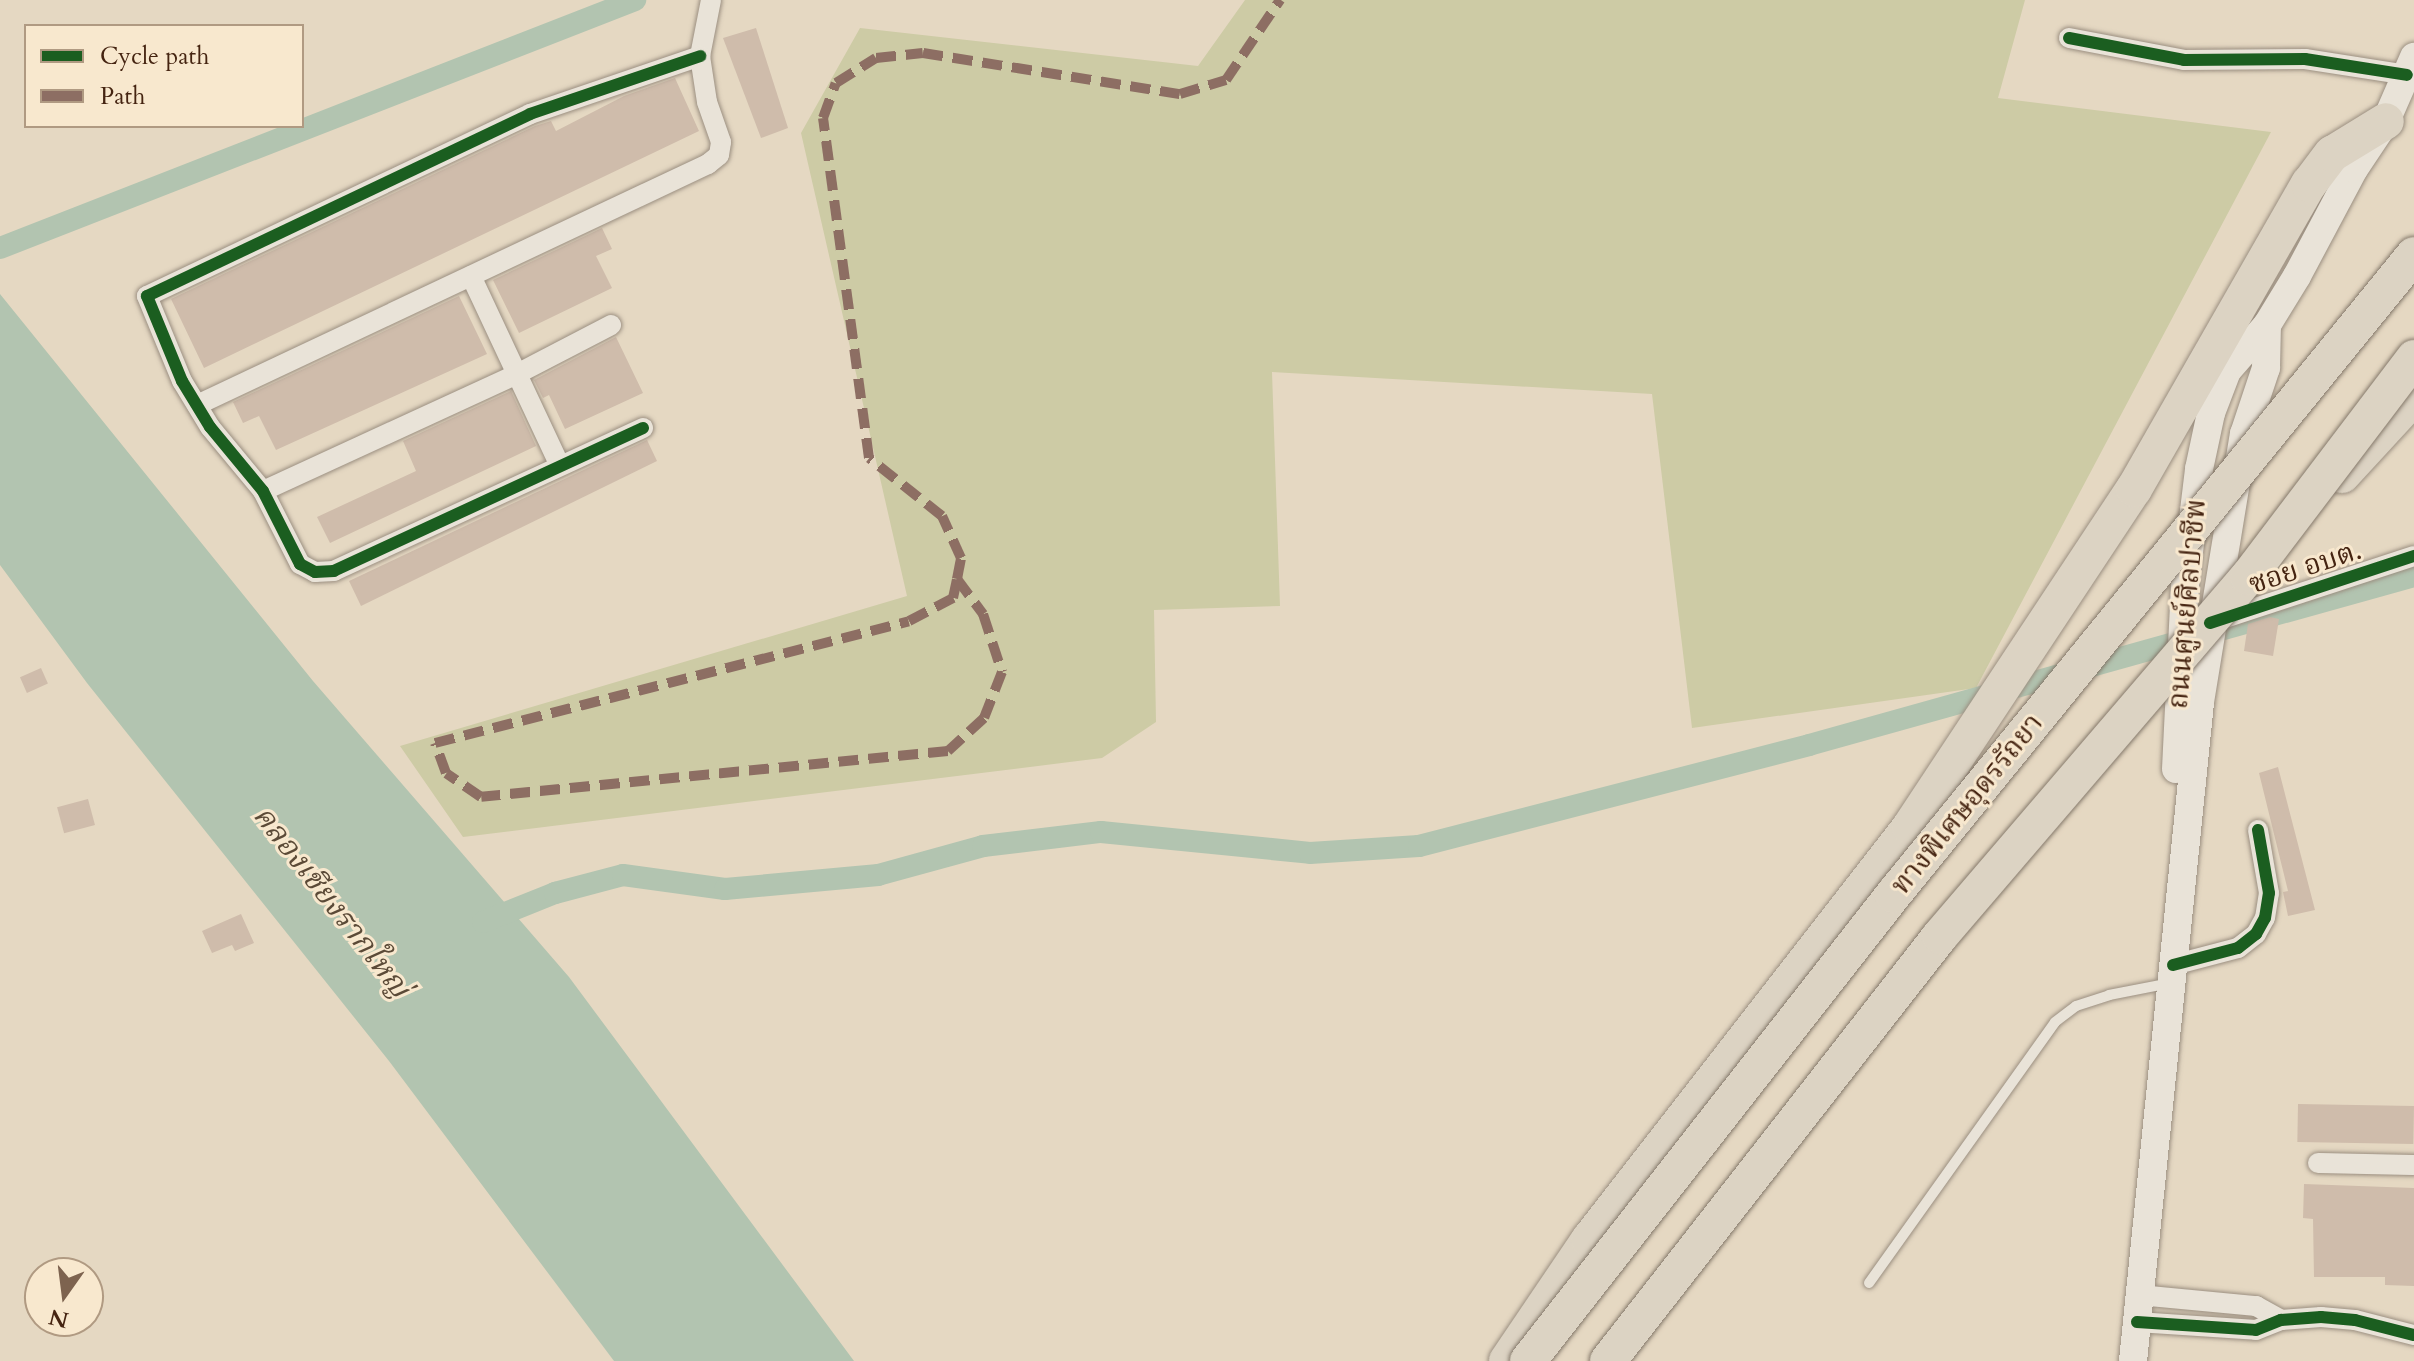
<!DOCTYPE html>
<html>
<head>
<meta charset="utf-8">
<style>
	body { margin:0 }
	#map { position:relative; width:2414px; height:1361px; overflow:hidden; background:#e5d8c2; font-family:Cardo,"Noto Serif Thai",serif }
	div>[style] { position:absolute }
	.green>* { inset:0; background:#cdcba5 }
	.water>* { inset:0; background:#b2c4b0 }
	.canal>* { height:22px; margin:-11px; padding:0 11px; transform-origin:11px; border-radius:11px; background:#b2c4b0 }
	.building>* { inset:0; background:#cfbcab; transform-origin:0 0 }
	.roads { filter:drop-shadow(0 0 2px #9b8f81) drop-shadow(0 0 2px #9b8f81) }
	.service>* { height:10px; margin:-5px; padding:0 5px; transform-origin:5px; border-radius:5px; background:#e9e3d8 }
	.minor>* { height:20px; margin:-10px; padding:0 10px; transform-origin:10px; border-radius:10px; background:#e9e3d8 }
	.secondary>* { height:28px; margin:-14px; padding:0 14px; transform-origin:14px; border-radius:14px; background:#e9e3d8 }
	.motorway>* { height:36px; margin:-18px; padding:0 18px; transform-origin:18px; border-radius:18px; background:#dcd3c3 }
	.bridges { filter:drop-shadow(0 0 2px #84786a) drop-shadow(0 0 2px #84786a) }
	.motorway-bridge>* { height:36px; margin:-18px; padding:0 18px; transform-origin:18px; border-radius:18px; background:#dcd3c3 }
	.quiet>* { height:10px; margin-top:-5px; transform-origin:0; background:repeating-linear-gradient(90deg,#8d6e63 0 20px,transparent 0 30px) }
	.cycleway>* { height:12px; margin:-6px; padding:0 6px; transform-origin:6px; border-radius:6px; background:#1b5e20 }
	span { translate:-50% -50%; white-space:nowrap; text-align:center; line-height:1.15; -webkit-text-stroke:6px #f8e8ce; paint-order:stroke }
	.street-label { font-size:28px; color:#452411 }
	.water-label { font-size:30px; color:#5b4a37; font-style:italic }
	.legend { position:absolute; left:24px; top:24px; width:280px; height:104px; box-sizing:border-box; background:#f8e8ce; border:2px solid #b09a82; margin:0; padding:10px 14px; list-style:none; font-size:24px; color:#452411 }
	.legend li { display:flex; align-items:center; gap:16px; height:40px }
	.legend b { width:40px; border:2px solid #b09a82 }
	.north { position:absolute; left:24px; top:1257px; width:80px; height:80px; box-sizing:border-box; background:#f8e8ce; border:2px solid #b09a82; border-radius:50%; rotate:194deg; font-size:22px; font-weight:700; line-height:32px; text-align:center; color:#452411 }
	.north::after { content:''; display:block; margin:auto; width:28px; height:36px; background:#7d634f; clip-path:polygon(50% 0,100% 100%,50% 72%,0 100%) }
</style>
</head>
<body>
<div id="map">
	<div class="green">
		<div style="clip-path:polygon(1245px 0,2025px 0,1998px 98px,2271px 132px,1976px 688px,1692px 728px,1652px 394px,1272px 372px,1280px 606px,1154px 610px,1156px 722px,1102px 758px,463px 837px,400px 746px,907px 596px,801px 133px,860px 28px,1198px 66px)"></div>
	</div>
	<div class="water">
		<div style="clip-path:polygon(0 294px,313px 681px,569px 977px,854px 1361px,614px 1361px,389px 1061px,87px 683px,0 565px)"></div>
	</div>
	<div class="canal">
		<div style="left:0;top:248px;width:682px;rotate:-21.33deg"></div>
		<div style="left:483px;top:922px;width:78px;rotate:-21.9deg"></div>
		<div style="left:555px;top:893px;width:70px;rotate:-14.8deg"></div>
		<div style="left:623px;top:875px;width:103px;rotate:7.8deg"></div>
		<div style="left:725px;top:889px;width:154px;rotate:-5.2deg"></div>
		<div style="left:878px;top:875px;width:109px;rotate:-15.4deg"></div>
		<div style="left:983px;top:846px;width:119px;rotate:-6.8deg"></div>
		<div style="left:1101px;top:832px;width:210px;rotate:5.7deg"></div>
		<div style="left:1310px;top:853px;width:109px;rotate:-3.7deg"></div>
		<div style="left:1419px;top:846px;width:403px;rotate:-14.5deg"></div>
		<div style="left:1809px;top:745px;width:628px;rotate:-15.61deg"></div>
	</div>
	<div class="building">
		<div style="clip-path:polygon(756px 28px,788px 128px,761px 138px,723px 38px)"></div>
		<div style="clip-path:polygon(675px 78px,699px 131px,204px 368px,171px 299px,535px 126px,551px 121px,556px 131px,624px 96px)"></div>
		<div style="clip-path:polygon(602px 228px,612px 249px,596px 256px,612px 288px,519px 333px,493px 280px)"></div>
		<div style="clip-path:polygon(459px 296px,487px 354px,276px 450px,259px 416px,243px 423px,233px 402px)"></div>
		<div style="clip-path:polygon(616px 337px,643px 393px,565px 429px,549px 395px,543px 398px,534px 380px)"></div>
		<div style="clip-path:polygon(511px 391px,536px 446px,330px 543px,317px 517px,416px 471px,403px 441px)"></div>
		<div style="clip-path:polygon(647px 440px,657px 461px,361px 606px,349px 581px)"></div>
		<div style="clip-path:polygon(2270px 617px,2279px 619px,2273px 656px,2244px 651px,2248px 624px)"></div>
		<div style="left:41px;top:668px;width:17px;height:23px;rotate:66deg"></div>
		<div style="clip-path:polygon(2278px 767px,2315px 910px,2288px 916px,2283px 892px,2288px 891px,2259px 773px)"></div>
		<div style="left:88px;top:799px;width:27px;height:32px;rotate:75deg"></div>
		<div style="clip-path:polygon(241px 914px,254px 943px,235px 951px,232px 945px,212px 953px,202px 931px)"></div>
		<div style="left:2298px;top:1104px;width:116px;height:38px;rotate:1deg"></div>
		<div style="clip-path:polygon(2304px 1184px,2414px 1188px,2414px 1286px,2385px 1285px,2385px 1277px,2314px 1277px,2313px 1219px,2303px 1218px)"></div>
	</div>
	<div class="roads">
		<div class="service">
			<div style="left:1869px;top:1283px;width:320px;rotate:-54.5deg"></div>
			<div style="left:2055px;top:1022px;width:26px;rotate:-37deg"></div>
			<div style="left:2076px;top:1006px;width:35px;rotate:-18deg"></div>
			<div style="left:2109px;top:995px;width:62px;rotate:-11.1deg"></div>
		</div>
		<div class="minor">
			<div style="left:2069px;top:38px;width:117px;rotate:10.8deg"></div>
			<div style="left:2184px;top:60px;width:121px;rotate:-0.5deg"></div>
			<div style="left:2305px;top:59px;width:103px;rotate:8.9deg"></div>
			<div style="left:471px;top:276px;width:208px;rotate:64.9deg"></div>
			<div style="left:197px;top:405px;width:565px;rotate:-25.25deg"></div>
			<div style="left:708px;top:164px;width:14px;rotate:-39deg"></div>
			<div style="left:719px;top:155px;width:13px;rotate:-81deg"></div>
			<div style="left:721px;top:142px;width:42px;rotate:-109.3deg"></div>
			<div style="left:707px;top:102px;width:47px;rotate:-98.7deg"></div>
			<div style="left:700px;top:56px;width:57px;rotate:-78.9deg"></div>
			<div style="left:643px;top:428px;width:340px;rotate:155.2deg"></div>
			<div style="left:334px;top:571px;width:19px;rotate:177deg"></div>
			<div style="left:315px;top:572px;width:17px;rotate:-152deg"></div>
			<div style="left:300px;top:564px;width:82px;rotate:-116.9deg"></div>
			<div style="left:263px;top:491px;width:83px;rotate:-129.6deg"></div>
			<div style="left:210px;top:427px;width:54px;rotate:-121.3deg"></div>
			<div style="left:182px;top:381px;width:92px;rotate:-112.4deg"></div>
			<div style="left:147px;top:296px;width:424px;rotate:-25.4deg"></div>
			<div style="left:530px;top:114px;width:180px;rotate:-18.8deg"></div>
			<div style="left:263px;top:491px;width:280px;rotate:-24.7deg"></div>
			<div style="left:517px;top:374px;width:106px;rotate:-27.5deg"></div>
			<div style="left:2216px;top:621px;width:208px;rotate:-18.2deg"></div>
			<div style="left:2173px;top:965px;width:67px;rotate:-14.7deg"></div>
			<div style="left:2238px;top:948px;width:23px;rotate:-38deg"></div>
			<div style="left:2256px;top:934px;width:18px;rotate:-61deg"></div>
			<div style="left:2265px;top:918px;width:25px;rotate:-81deg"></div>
			<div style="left:2269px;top:893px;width:64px;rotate:-99.9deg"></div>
			<div style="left:2318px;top:1163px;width:96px;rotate:1.2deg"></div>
			<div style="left:2139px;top:1295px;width:118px;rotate:5.4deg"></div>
			<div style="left:2256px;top:1306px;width:29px;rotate:29deg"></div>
			<div style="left:2137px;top:1322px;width:119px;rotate:3.8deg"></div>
			<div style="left:2256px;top:1330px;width:27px;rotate:-22deg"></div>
			<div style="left:2281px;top:1320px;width:40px;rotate:-4.3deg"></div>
			<div style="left:2321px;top:1317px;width:34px;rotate:5deg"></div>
			<div style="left:2355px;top:1320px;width:61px;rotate:14.3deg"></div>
		</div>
		<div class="secondary">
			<div style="left:2176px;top:769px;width:184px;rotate:-87.2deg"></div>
			<div style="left:2185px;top:585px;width:117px;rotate:-83.1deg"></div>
			<div style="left:2199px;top:469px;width:57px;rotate:-77.9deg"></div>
			<div style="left:2211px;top:413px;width:45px;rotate:-69.1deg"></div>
			<div style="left:2227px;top:371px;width:61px;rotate:-49deg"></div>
			<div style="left:2267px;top:325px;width:57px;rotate:-58.5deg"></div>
			<div style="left:2297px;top:276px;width:121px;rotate:-62deg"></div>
			<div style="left:2354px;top:169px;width:58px;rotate:-56.3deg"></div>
			<div style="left:2386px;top:121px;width:70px;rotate:-66.4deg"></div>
			<div style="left:2133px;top:1361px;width:662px;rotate:-84.19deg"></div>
			<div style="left:2200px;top:702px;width:272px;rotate:-80.7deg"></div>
			<div style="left:2244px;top:434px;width:70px;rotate:-71.6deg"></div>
			<div style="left:2266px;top:368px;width:43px;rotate:-88.7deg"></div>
		</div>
		<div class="motorway">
			<div style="left:2342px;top:475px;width:106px;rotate:-47.3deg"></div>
			<div style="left:1507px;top:1361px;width:146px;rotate:-55.9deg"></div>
			<div style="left:1589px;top:1240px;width:523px;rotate:-52.14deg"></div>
			<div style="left:1910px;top:827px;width:405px;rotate:-56.5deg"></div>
			<div style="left:2134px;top:489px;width:352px;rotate:-60.2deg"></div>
			<div style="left:2309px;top:184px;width:38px;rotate:-53deg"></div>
			<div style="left:2332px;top:154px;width:63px;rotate:-31.4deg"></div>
		</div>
	</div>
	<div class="bridges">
		<div class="motorway-bridge">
			<div style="left:1528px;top:1361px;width:592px;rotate:-51.93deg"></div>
			<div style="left:1893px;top:895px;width:825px;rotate:-50.85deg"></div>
			<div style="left:1608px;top:1361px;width:539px;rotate:-52deg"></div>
			<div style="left:1940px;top:936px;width:473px;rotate:-49.4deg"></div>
			<div style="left:2248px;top:577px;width:275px;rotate:-52.8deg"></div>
		</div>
	</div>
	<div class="quiet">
		<div style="left:957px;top:579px;width:44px;rotate:53.4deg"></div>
		<div style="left:983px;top:614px;width:61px;rotate:71.9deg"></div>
		<div style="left:1002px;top:672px;width:49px;rotate:111.4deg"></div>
		<div style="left:984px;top:718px;width:49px;rotate:137.5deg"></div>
		<div style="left:948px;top:751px;width:469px;rotate:174.4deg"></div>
		<div style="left:481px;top:797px;width:42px;rotate:-145.6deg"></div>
		<div style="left:446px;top:773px;width:32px;rotate:-110deg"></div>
		<div style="left:435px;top:743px;width:489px;rotate:-14.4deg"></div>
		<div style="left:909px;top:621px;width:50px;rotate:-27.6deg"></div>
		<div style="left:953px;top:598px;width:19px;rotate:-78deg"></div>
		<div style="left:957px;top:579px;width:21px;rotate:-79deg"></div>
		<div style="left:961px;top:558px;width:46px;rotate:-114.3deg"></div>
		<div style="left:942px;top:516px;width:93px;rotate:-141.5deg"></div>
		<div style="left:869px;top:458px;width:343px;rotate:-97.7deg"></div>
		<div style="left:823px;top:118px;width:37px;rotate:-70deg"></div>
		<div style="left:836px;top:83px;width:47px;rotate:-32deg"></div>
		<div style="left:876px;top:58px;width:47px;rotate:-6.1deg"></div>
		<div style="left:923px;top:53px;width:260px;rotate:9.1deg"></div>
		<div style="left:1180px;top:94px;width:48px;rotate:-16.9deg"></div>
		<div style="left:1226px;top:80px;width:97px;rotate:-56deg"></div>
	</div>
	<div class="cycleway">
		<div style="left:2069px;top:38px;width:117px;rotate:10.8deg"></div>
		<div style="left:2184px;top:60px;width:121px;rotate:-0.5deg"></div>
		<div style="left:2305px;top:59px;width:103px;rotate:8.9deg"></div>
		<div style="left:643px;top:428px;width:340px;rotate:155.2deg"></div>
		<div style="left:334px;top:571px;width:19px;rotate:177deg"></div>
		<div style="left:315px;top:572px;width:17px;rotate:-152deg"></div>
		<div style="left:300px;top:564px;width:82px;rotate:-116.9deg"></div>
		<div style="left:263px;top:491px;width:83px;rotate:-129.6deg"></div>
		<div style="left:210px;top:427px;width:54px;rotate:-121.3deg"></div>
		<div style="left:182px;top:381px;width:92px;rotate:-112.4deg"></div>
		<div style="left:147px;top:296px;width:424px;rotate:-25.4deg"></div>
		<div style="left:530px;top:114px;width:180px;rotate:-18.8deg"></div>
		<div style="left:2210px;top:623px;width:215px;rotate:-18.2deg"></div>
		<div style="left:2173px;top:965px;width:67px;rotate:-14.7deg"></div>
		<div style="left:2238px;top:948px;width:23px;rotate:-38deg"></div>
		<div style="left:2256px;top:934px;width:18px;rotate:-61deg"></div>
		<div style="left:2265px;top:918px;width:25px;rotate:-81deg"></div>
		<div style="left:2269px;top:893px;width:64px;rotate:-99.9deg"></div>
		<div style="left:2137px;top:1322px;width:119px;rotate:3.8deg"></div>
		<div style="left:2256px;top:1330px;width:27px;rotate:-22deg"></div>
		<div style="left:2281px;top:1320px;width:40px;rotate:-4.3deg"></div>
		<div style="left:2321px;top:1317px;width:34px;rotate:5deg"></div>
		<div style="left:2355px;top:1320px;width:61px;rotate:14.3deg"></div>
	</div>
	<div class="street-label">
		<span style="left:2305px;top:567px;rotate:-18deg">ซอย อบต.</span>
		<span style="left:2187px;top:604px;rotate:-85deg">ถนนศูนย์ศิลปาชีพ</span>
		<span style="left:1967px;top:804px;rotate:-51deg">ทางพิเศษอุดรรัถยา</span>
	</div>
	<div class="water-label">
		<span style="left:331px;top:902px;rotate:52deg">คลองเชียงรากใหญ่</span>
	</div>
	<ul class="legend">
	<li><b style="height:10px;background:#1b5e20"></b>Cycle path</li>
	<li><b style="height:10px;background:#8d6e63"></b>Path</li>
	</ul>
	<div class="north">N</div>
</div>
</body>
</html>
